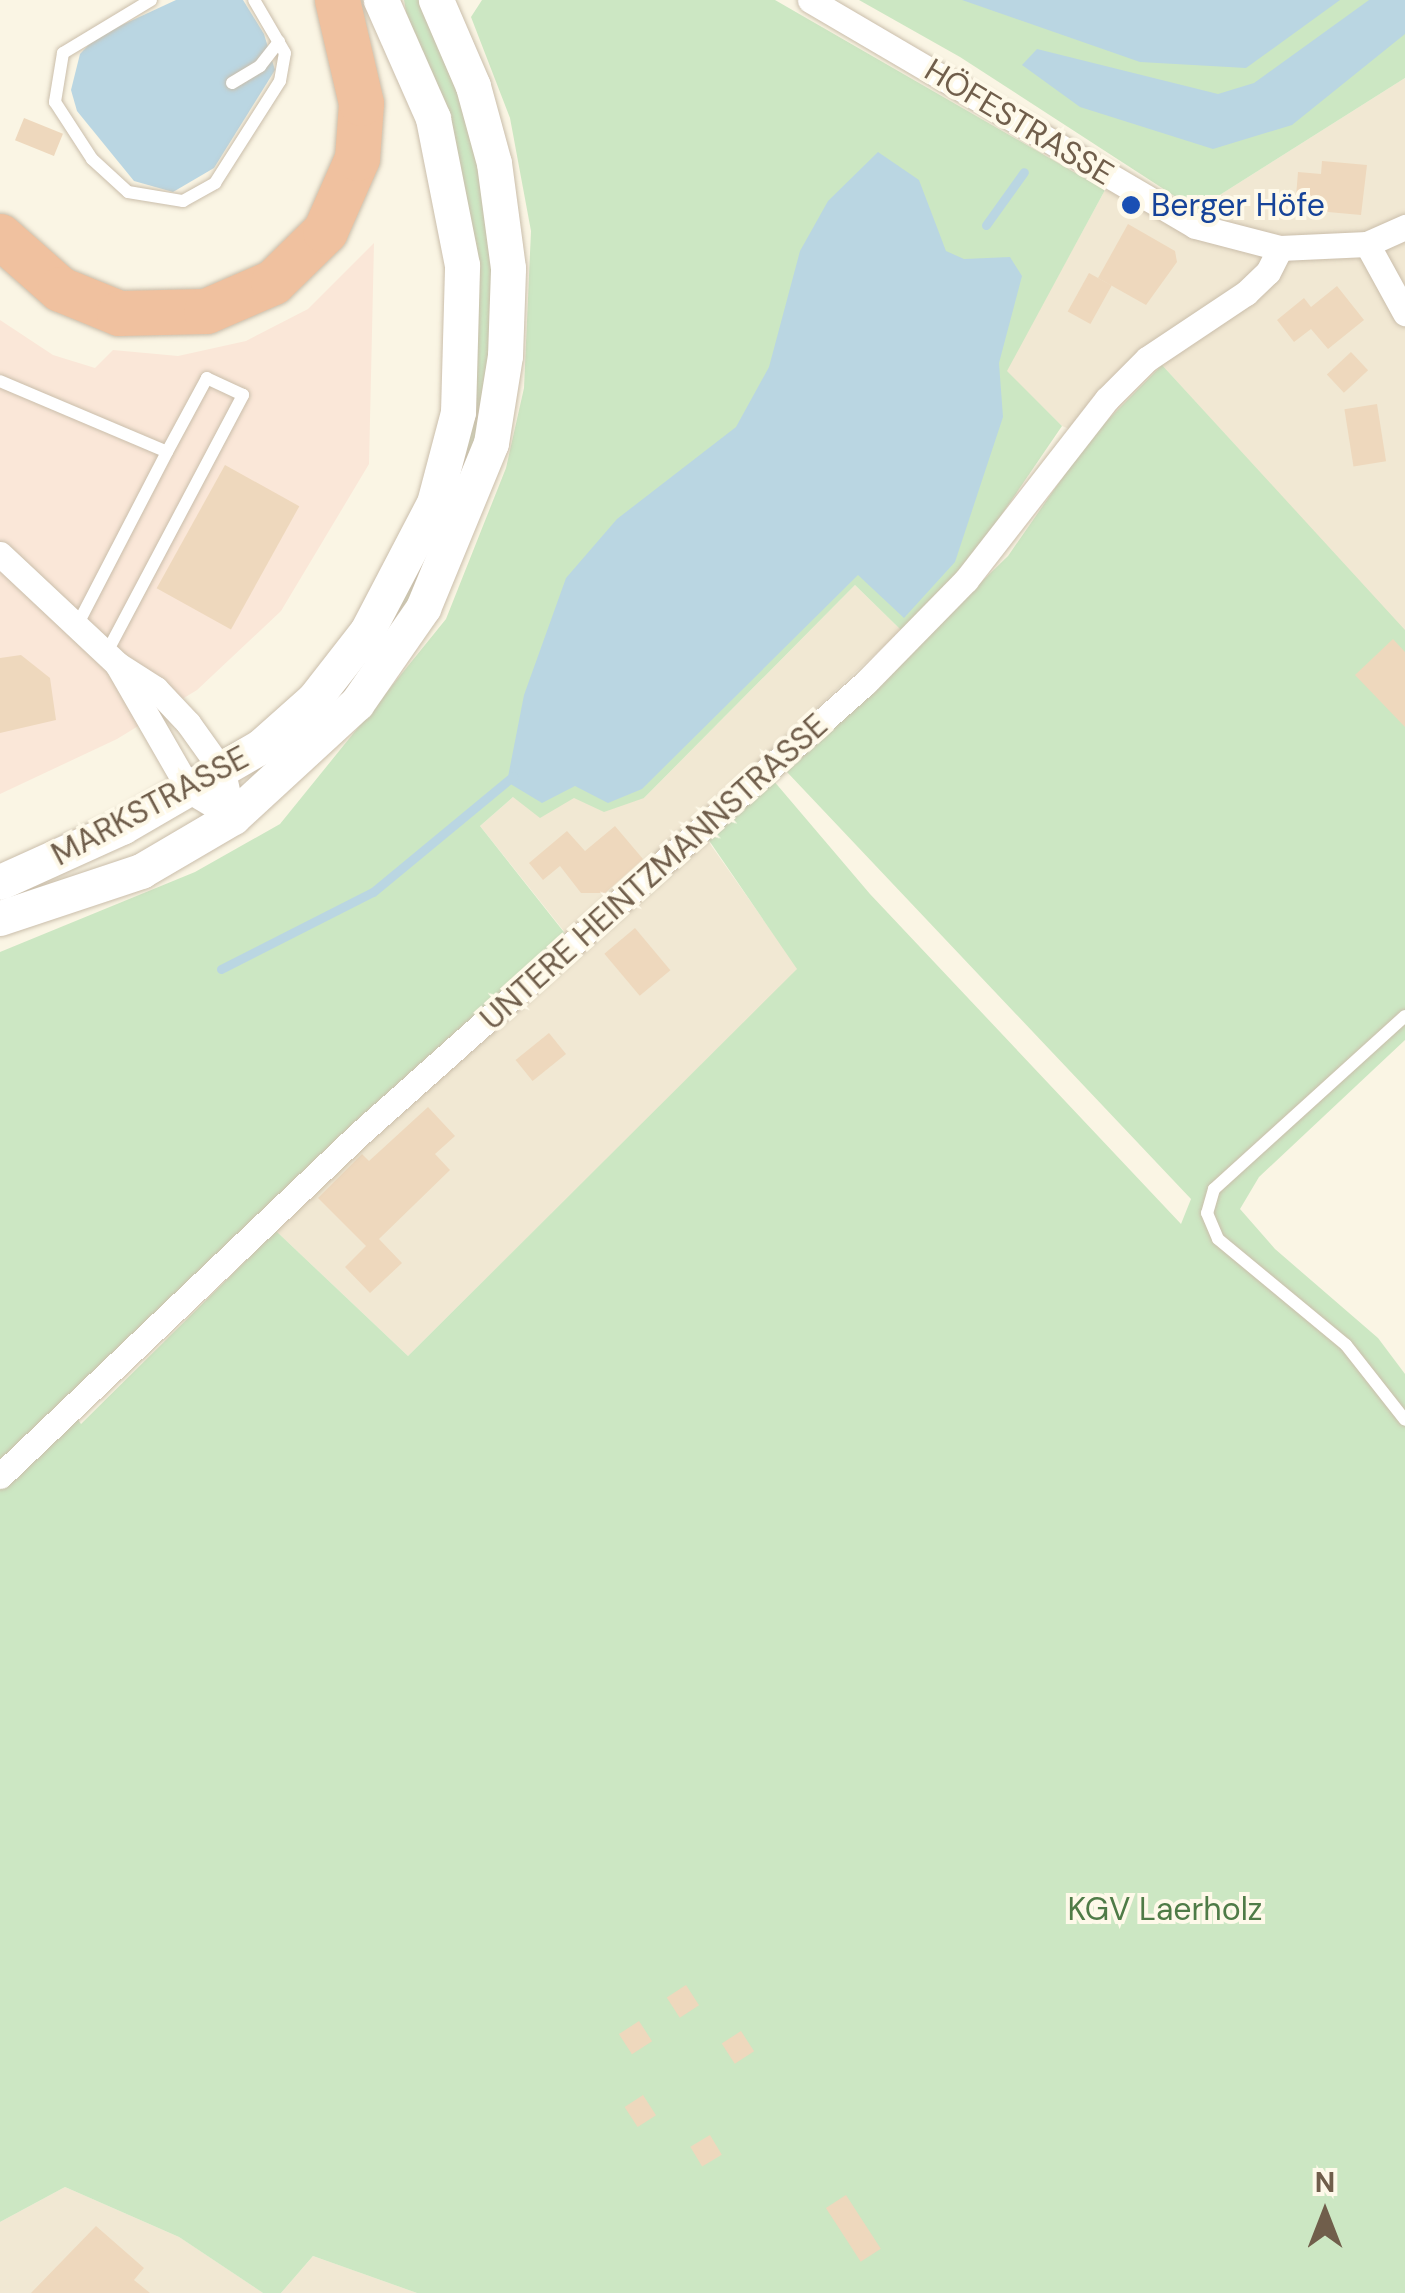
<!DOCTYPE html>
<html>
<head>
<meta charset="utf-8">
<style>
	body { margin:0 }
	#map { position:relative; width:1405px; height:2293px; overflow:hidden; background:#faf5e4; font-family:"DM Sans",sans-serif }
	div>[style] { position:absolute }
	.residential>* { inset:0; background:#f1e8d3 }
	.commercial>* { inset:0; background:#fae7d8 }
	.green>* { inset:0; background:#cce7c3 }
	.water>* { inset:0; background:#bad6e2 }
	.stream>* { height:9px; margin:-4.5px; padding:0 4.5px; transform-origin:4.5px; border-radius:4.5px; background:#bad6e2 }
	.building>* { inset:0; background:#eed8bd; transform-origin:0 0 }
	.roads { filter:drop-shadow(0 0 2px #cabeab) drop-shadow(0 0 2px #cabeab) }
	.service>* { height:12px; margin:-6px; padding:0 6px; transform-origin:6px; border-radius:6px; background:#fff }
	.minor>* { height:25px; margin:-12.5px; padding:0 12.5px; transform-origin:12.5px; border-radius:12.5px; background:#fff }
	.secondary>* { height:35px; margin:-17.5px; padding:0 17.5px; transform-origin:17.5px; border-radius:17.5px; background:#fff }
	.motorway>* { height:45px; margin:-22.5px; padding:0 22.5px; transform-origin:22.5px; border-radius:22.5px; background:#f0c19f }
	.dots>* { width:28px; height:28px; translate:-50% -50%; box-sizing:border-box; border:5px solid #fef9e9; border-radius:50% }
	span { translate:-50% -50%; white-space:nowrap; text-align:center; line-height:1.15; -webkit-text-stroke:8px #fef9e9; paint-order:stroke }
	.street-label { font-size:32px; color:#705e4b }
	.transit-label { font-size:32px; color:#164399 }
	.left { translate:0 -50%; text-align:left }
	.park-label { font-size:32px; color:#4f7b47 }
	.north { position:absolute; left:1275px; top:2163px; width:100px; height:100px; -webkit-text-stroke:8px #fef9e9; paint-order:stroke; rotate:0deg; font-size:28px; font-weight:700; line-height:40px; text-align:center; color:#705e4b }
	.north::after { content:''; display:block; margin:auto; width:35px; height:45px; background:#705e4b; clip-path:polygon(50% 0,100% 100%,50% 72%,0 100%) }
</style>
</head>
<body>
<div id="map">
	<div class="residential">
		<div style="clip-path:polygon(1405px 78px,1405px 633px,1162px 365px,1090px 438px,1062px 426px,1006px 371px,1105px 190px,1196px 210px)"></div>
		<div style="clip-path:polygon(855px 585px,901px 630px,694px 821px,798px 969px,408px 1356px,276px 1231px,567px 935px,480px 826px,513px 797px,644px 798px)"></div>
		<div style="clip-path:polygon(65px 2187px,179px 2237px,263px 2293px,0 2293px,0 2222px)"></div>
		<div style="clip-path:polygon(313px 2256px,417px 2293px,281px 2293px)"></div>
	</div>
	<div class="commercial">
		<div style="clip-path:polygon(374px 243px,369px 464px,281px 611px,197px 690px,117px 739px,0 794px,0 320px,53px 355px,95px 368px,113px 350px,178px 356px,246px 341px,308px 309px)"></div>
	</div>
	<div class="green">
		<div style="clip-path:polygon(404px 0,425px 0,463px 86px,493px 237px,487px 404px,438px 552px,354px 685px,258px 772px,349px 675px,471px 379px)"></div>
		<div style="clip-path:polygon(482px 0,775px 0,1105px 190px,1007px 371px,1062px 426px,966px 567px,901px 630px,855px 585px,644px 798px,604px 812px,574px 798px,540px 818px,513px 797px,480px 826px,567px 936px,65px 1401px,81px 1424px,276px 1231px,408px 1356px,797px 969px,708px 839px,773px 780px,870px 894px,1181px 1224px,1191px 1199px,787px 772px,1008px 556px,1090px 438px,1162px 365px,1405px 630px,1405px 1040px,1259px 1177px,1240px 1209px,1275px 1249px,1378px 1338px,1405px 1374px,1405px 2293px,417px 2293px,313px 2256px,281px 2293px,263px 2293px,179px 2237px,65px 2187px,0 2222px,0 952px,195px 872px,280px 824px,446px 619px,506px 468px,524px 388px,531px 231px,510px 118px,471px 17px)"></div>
		<div style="clip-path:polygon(859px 0,1405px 0,1405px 78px,1196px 210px,960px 57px)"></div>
	</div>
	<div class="water">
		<div style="clip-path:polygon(176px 0,243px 0,264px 34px,275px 70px,214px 168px,173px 192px,134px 181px,77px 111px,71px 90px,80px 54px,96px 37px)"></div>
		<div style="clip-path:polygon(962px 0,1340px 0,1246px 68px,1140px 62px)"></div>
		<div style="clip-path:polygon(1369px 0,1405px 0,1405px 34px,1292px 125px,1213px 149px,1080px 107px,1022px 65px,1037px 49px,1218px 94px,1254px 83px)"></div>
		<div style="clip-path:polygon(878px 152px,919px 180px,946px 251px,964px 259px,1010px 257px,1022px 276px,999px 363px,1003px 417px,955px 562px,904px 618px,858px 575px,642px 789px,608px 803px,575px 786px,542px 803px,507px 782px,524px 695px,566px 578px,617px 519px,736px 427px,769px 367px,800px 251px,828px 201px)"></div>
	</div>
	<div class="stream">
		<div style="left:986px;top:225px;width:65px;rotate:-54.4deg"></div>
		<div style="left:221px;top:969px;width:170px;rotate:-26.9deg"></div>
		<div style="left:373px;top:892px;width:182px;rotate:-39.6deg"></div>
	</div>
	<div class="building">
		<div style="left:24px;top:118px;width:42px;height:24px;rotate:22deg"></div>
		<div style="clip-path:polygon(1322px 161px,1367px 165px,1361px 215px,1295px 209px,1298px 172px,1321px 174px)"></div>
		<div style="clip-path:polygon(1128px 224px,1175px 251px,1177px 262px,1146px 305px,1098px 278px)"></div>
		<div style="left:1089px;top:273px;width:26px;height:44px;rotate:29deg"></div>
		<div style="clip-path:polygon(1337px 286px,1364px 320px,1328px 349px,1311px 329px,1294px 342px,1277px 320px,1304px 298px,1311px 307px)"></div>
		<div style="left:1351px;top:352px;width:25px;height:33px;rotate:47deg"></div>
		<div style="left:1377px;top:404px;width:58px;height:33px;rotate:81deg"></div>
		<div style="left:225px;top:465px;width:85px;height:141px;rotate:29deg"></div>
		<div style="clip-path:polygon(1393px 639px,1405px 652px,1405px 727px,1355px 675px)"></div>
		<div style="clip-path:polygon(21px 655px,50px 678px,56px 720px,0 733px,0 658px)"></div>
		<div style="clip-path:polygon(615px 826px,643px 859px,605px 893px,581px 893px,560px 866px,543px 880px,529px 863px,567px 831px,585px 851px)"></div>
		<div style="left:635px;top:928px;width:55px;height:40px;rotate:50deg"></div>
		<div style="left:549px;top:1033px;width:27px;height:43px;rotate:51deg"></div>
		<div style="clip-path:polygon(428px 1107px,455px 1136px,435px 1154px,450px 1170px,379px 1239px,402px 1263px,370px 1293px,345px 1267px,366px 1246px,318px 1198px,362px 1154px,369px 1161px)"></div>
		<div style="left:686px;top:1985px;width:24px;height:23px;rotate:57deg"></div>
		<div style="left:639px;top:2021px;width:24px;height:24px;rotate:57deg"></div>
		<div style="left:741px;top:2031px;width:24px;height:23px;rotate:57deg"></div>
		<div style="left:643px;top:2095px;width:24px;height:22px;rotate:57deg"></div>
		<div style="left:710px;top:2135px;width:23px;height:23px;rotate:59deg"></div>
		<div style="left:846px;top:2195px;width:64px;height:24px;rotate:57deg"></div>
		<div style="clip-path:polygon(96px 2226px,144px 2268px,134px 2280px,150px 2293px,31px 2293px)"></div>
	</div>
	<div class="roads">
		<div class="service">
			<div style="left:151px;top:0;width:103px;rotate:148.9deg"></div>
			<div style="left:63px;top:53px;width:50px;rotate:99.3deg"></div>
			<div style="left:55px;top:102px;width:68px;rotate:57deg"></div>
			<div style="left:92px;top:159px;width:49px;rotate:42.5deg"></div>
			<div style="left:128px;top:192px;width:56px;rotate:9.3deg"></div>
			<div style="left:183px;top:201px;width:37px;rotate:-29deg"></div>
			<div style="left:215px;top:183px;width:121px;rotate:-57.5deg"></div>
			<div style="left:280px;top:81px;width:28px;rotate:-80deg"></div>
			<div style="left:285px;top:53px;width:61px;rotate:-120.3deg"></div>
			<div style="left:232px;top:83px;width:33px;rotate:-31deg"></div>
			<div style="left:260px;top:66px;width:31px;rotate:-52deg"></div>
			<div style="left:0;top:381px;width:181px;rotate:23deg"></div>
			<div style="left:167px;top:452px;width:191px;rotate:117.4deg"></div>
			<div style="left:107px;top:652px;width:291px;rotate:-62.1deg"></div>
			<div style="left:243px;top:395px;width:40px;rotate:-155deg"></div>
			<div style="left:207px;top:378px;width:84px;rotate:118.4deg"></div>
			<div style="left:1405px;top:1016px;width:258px;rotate:137.8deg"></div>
			<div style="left:1214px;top:1189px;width:25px;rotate:106deg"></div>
			<div style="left:1207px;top:1213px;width:28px;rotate:67deg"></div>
			<div style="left:1218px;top:1239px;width:166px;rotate:39.6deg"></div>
			<div style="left:1346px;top:1345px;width:95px;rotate:51.8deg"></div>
		</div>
		<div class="minor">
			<div style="left:810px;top:0;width:446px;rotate:30.4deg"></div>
			<div style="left:1195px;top:226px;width:88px;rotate:14.5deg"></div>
			<div style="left:1280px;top:248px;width:87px;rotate:-2.6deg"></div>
			<div style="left:1367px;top:244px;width:42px;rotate:-24.1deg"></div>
			<div style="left:1367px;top:244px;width:79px;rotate:61.2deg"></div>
			<div style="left:0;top:554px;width:161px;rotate:43.2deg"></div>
			<div style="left:117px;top:664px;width:146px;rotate:60.1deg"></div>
			<div style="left:190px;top:791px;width:50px;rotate:31.2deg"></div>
			<div style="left:117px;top:664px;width:46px;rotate:32.7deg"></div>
			<div style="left:156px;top:689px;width:47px;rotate:46.7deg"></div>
			<div style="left:188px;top:723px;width:60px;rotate:54.5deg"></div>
			<div style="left:223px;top:772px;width:46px;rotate:77.5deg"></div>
			<div style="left:0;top:1476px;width:494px;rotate:-43.6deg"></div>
			<div style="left:358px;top:1135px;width:681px;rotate:-41.72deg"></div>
			<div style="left:866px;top:682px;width:143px;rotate:-45.6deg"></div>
			<div style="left:966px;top:580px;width:229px;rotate:-52.1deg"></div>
			<div style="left:1107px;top:399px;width:57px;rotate:-45deg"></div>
			<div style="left:1147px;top:359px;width:119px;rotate:-33.7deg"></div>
			<div style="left:1246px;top:293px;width:30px;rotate:-44deg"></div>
			<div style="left:1268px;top:272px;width:27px;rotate:-63deg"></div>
		</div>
		<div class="secondary">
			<div style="left:0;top:882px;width:134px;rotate:-24.3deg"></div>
			<div style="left:122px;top:827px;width:161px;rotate:-30.2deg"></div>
			<div style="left:261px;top:746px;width:71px;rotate:-41.6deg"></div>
			<div style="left:314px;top:699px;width:86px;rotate:-52.1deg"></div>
			<div style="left:367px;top:631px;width:144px;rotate:-62.4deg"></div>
			<div style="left:434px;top:503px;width:94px;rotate:-75.2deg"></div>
			<div style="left:458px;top:412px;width:147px;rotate:-88.4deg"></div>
			<div style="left:462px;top:265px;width:150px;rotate:-101.2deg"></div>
			<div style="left:433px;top:118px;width:129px;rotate:-113.8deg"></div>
			<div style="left:0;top:918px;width:149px;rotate:-18.4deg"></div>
			<div style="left:141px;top:871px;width:107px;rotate:-30.4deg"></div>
			<div style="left:233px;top:817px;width:168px;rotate:-42.6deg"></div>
			<div style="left:357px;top:703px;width:116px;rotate:-55.2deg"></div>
			<div style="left:423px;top:608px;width:178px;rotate:-67.6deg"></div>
			<div style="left:491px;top:443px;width:88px;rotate:-80.9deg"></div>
			<div style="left:505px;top:356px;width:88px;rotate:-88deg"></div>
			<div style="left:508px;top:268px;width:106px;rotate:-97.6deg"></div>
			<div style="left:494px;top:163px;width:80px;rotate:-105.3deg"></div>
			<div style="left:473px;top:86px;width:94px;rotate:-113.3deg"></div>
		</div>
		<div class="motorway">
			<div style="left:0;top:236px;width:80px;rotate:41.5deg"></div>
			<div style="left:60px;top:289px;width:64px;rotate:22.1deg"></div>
			<div style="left:119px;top:313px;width:87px;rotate:-1.3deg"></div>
			<div style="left:206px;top:311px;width:73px;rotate:-23.4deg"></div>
			<div style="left:273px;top:282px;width:73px;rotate:-44.4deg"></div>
			<div style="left:325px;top:231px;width:80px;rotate:-66.3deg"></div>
			<div style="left:357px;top:158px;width:55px;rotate:-85.8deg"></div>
			<div style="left:361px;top:103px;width:106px;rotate:-103.1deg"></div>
		</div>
	</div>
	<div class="dots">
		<div style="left:1131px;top:205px;background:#1a4fb4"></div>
	</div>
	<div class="street-label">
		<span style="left:1019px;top:122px;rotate:31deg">HÖFESTRASSE</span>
		<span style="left:150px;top:806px;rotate:-28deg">MARKSTRASSE</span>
		<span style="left:654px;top:872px;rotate:-42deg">UNTERE HEINTZMANNSTRASSE</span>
	</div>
	<div class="transit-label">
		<span class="left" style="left:1151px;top:205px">Berger Höfe</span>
	</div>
	<div class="park-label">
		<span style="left:1165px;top:1909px">KGV Laerholz</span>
	</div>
	<div class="north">N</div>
</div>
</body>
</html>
